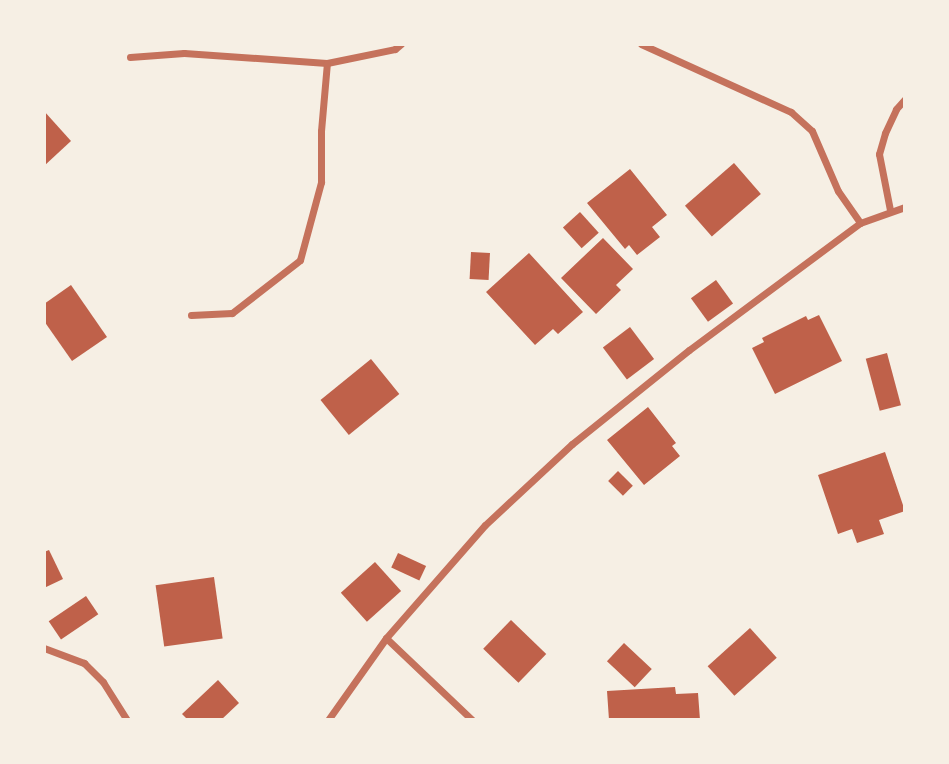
<!DOCTYPE html>
<html>
<head>
<meta charset="utf-8">
<style>
	body { margin:0 }
	#map { position:relative; width:949px; height:764px; overflow:hidden; background:#f6efe4; font-family:Helvetica,sans-serif }
	div>[style] { position:absolute }
	.building>* { inset:0; background:#bf614a; transform-origin:0 0 }
	.minor>* { height:7px; margin:-3.5px; padding:0 3.5px; transform-origin:3.5px; border-radius:3.5px; background:#c5725c }
	span { translate:-50% -50%; white-space:nowrap; text-align:center; line-height:1.15; -webkit-text-stroke:5px #f6efe4; paint-order:stroke }
	.frame { position:absolute; inset:0; border:46px solid #f6efe4; pointer-events:none }
</style>
</head>
<body>
<div id="map">
	<div class="building">
		<div style="clip-path:polygon(44px 111px,71px 141px,44px 166px)"></div>
		<div style="left:734px;top:163px;width:41px;height:65px;rotate:49deg"></div>
		<div style="clip-path:polygon(630px 169px,667px 215px,652px 227px,660px 237px,637px 255px,629px 245px,625px 249px,587px 203px)"></div>
		<div style="left:580px;top:212px;width:28px;height:23px;rotate:48deg"></div>
		<div style="clip-path:polygon(603px 238px,633px 269px,616px 285px,621px 290px,596px 314px,561px 278px)"></div>
		<div style="left:471px;top:252px;width:19px;height:27px;rotate:3deg"></div>
		<div style="clip-path:polygon(529px 253px,583px 312px,558px 334px,553px 329px,535px 345px,486px 292px)"></div>
		<div style="left:716px;top:280px;width:29px;height:31px;rotate:54deg"></div>
		<div style="clip-path:polygon(71px 285px,107px 337px,72px 361px,44px 321px,44px 304px)"></div>
		<div style="clip-path:polygon(819px 315px,842px 361px,775px 394px,752px 348px,764px 342px,762px 338px,806px 316px,808px 320px)"></div>
		<div style="left:630px;top:327px;width:40px;height:34px;rotate:53deg"></div>
		<div style="left:887px;top:353px;width:54px;height:22px;rotate:75deg"></div>
		<div style="left:371px;top:359px;width:45px;height:65px;rotate:51deg"></div>
		<div style="clip-path:polygon(648px 407px,676px 443px,672px 446px,680px 456px,644px 485px,607px 440px)"></div>
		<div style="clip-path:polygon(885px 452px,905px 511px,879px 520px,884px 534px,857px 543px,852px 529px,838px 534px,818px 475px)"></div>
		<div style="left:618px;top:471px;width:21px;height:14px;rotate:45deg"></div>
		<div style="clip-path:polygon(49px 550px,63px 579px,44px 588px,44px 552px)"></div>
		<div style="left:398px;top:553px;width:31px;height:16px;rotate:25deg"></div>
		<div style="left:375px;top:562px;width:39px;height:46px;rotate:48deg"></div>
		<div style="left:214px;top:577px;width:62px;height:59px;rotate:82deg"></div>
		<div style="left:86px;top:596px;width:22px;height:45px;rotate:56deg"></div>
		<div style="left:511px;top:620px;width:49px;height:40px;rotate:44deg"></div>
		<div style="left:750px;top:628px;width:40px;height:57px;rotate:48deg"></div>
		<div style="left:624px;top:643px;width:38px;height:25px;rotate:43deg"></div>
		<div style="clip-path:polygon(218px 680px,239px 703px,221px 720px,188px 720px,182px 714px)"></div>
		<div style="clip-path:polygon(675px 687px,676px 694px,698px 693px,700px 720px,609px 720px,607px 691px)"></div>
	</div>
	<div class="minor">
		<div style="left:641px;top:44px;width:165px;rotate:24.4deg"></div>
		<div style="left:791px;top:112px;width:28px;rotate:42deg"></div>
		<div style="left:812px;top:131px;width:65px;rotate:66.6deg"></div>
		<div style="left:838px;top:191px;width:39px;rotate:55deg"></div>
		<div style="left:130px;top:57px;width:54px;rotate:-4.2deg"></div>
		<div style="left:184px;top:53px;width:143px;rotate:4deg"></div>
		<div style="left:327px;top:63px;width:69px;rotate:-11.6deg"></div>
		<div style="left:395px;top:49px;width:8px;rotate:-40deg"></div>
		<div style="left:890px;top:210px;width:57px;rotate:-101.1deg"></div>
		<div style="left:879px;top:154px;width:22px;rotate:-74deg"></div>
		<div style="left:885px;top:133px;width:26px;rotate:-65deg"></div>
		<div style="left:896px;top:109px;width:13px;rotate:-48deg"></div>
		<div style="left:191px;top:315px;width:41px;rotate:-2.8deg"></div>
		<div style="left:232px;top:313px;width:86px;rotate:-37.9deg"></div>
		<div style="left:300px;top:260px;width:81px;rotate:-74.9deg"></div>
		<div style="left:321px;top:182px;width:51px;rotate:-90deg"></div>
		<div style="left:321px;top:131px;width:68px;rotate:-85deg"></div>
		<div style="left:386px;top:638px;width:119px;rotate:43.6deg"></div>
		<div style="left:44px;top:648px;width:43px;rotate:20.6deg"></div>
		<div style="left:84px;top:663px;width:27px;rotate:45deg"></div>
		<div style="left:103px;top:682px;width:45px;rotate:57.7deg"></div>
		<div style="left:328px;top:720px;width:100px;rotate:-54.7deg"></div>
		<div style="left:386px;top:638px;width:150px;rotate:-48.8deg"></div>
		<div style="left:485px;top:525px;width:119px;rotate:-43deg"></div>
		<div style="left:572px;top:444px;width:150px;rotate:-38.8deg"></div>
		<div style="left:689px;top:350px;width:213px;rotate:-36.6deg"></div>
		<div style="left:860px;top:223px;width:48px;rotate:-19.6deg"></div>
	</div>
	<div class="frame"></div>
</div>
</body>
</html>
